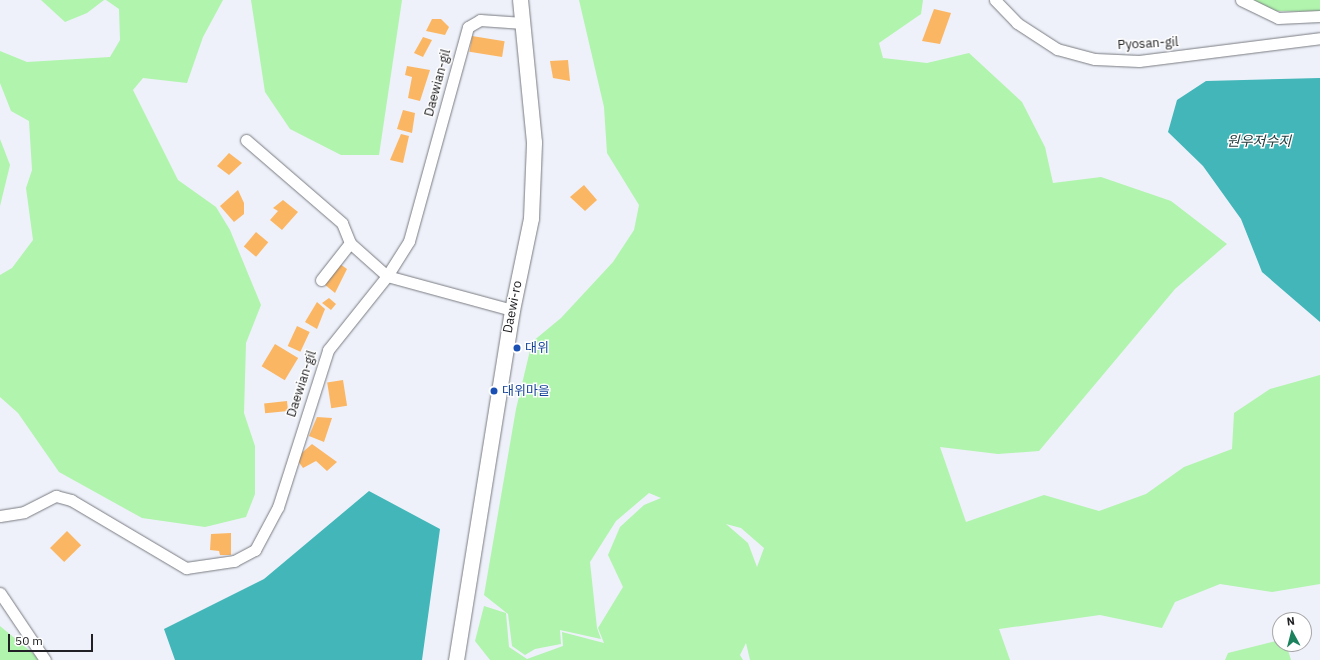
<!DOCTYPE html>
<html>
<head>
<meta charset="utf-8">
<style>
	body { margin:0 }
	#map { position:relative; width:1320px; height:660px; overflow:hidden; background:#eef1f9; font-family:"IBM Plex Sans","Noto Sans KR",sans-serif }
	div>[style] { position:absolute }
	.green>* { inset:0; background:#b0f4ad }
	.water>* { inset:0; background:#42b6b9 }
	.building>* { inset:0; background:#fbb664; transform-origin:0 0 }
	.roads { filter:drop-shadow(0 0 1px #797b82) drop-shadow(0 0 1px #797b82) }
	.street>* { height:11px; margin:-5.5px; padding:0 5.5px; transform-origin:5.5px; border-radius:5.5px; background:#fff }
	.secondary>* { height:15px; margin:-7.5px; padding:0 7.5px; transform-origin:7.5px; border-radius:7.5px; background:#fff }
	.dots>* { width:11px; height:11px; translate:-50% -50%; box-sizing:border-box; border:2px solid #fff; border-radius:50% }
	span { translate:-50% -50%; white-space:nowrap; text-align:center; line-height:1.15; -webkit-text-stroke:3px #fff; paint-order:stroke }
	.street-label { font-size:13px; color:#212125 }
	.transit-label { font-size:13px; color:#164399 }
	.left { translate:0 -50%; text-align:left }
	.water-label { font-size:14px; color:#213a3b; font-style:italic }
	.north { position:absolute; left:1272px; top:612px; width:40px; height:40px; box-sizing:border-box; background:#fff; border:1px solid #a6a6a8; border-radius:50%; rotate:353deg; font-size:11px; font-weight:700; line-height:16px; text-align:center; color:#212125 }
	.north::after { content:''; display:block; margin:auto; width:14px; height:18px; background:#1b825d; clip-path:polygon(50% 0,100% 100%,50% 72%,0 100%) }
	.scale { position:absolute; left:8px; top:634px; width:85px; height:18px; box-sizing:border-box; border:2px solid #212125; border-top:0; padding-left:5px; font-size:12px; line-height:14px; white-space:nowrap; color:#212125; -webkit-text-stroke:3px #fff; paint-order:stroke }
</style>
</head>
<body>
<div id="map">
	<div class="green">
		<div style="clip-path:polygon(41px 0,104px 0,87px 13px,65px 22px)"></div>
		<div style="clip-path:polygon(106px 0,223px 0,203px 37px,187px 83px,143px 78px,133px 90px,178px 180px,216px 207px,230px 230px,261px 305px,246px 343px,244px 413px,255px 446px,255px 494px,246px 517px,205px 527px,142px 518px,59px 472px,18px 413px,0 397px,0 275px,12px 268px,33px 240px,26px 188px,32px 170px,29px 121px,11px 111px,0 83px,0 51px,27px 62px,110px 57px,120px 40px,119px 9px)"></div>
		<div style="clip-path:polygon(251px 0,402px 0,379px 155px,341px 155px,290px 129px,265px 92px)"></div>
		<div style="clip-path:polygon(evenodd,579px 0,923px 0,921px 14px,879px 43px,883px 58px,927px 63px,969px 53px,1022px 102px,1045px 147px,1053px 183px,1101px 177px,1171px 201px,1227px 244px,1175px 289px,1039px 451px,998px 454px,940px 447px,966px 522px,1044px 495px,1099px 511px,1146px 494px,1184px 467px,1232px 449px,1234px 413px,1270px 389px,1320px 375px,1320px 584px,1272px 592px,1220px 584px,1175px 602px,1162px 628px,1100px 615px,999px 629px,1010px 660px,750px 660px,746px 643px,740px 655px,743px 660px,490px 660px,475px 641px,484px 606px,506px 613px,509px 647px,527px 659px,563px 646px,562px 632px,604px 643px,598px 628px,623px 587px,608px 555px,620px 527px,644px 505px,661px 498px,649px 493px,616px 521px,590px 562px,597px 628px,601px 639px,560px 630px,561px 644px,535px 649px,525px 655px,512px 646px,508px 614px,484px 595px,516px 409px,532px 342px,561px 318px,613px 262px,634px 230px,639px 205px,607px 153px,604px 107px,579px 0,726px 524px,741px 528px,764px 548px,757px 567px,748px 543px,726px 524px)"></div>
		<div style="clip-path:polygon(1252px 0,1320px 0,1320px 12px,1274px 11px)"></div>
		<div style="clip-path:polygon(0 139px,10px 165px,0 206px)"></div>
		<div style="clip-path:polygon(0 626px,41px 660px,0 660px)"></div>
		<div style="clip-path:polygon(1280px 640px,1280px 644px,1286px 644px,1291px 660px,1225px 660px,1228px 653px)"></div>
	</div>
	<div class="water">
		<div style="clip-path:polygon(1320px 78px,1320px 322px,1262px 272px,1241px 219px,1203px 166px,1168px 132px,1177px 100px,1206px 81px)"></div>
		<div style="clip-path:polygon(369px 491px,440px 529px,422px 660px,175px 660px,164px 629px,264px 579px)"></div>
	</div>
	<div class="building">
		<div style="clip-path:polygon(934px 9px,951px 13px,940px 44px,922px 41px)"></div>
		<div style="clip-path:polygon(432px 19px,441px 19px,449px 27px,445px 35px,426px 31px)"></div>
		<div style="left:472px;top:36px;width:33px;height:16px;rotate:9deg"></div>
		<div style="clip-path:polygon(423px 37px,432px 40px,423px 57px,414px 53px)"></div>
		<div style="clip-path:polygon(568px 60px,570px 81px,553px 78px,550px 61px)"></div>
		<div style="clip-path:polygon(407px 66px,430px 70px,420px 101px,408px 98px,412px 77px,405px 75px)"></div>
		<div style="clip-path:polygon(403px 110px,415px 113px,412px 133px,397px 129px)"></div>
		<div style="clip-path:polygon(401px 134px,409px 136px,403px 163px,390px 160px)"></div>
		<div style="clip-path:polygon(229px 153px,242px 163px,229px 175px,217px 166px)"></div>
		<div style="clip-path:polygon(584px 185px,597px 200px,585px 211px,570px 197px)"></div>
		<div style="clip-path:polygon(238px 190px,244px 203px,244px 214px,234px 222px,220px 206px)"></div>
		<div style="clip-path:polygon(283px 200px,298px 212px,282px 230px,270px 220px,278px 211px,273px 208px)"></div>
		<div style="left:256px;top:232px;width:16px;height:19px;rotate:40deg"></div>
		<div style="clip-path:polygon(340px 264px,347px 269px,335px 293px,324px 284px)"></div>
		<div style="clip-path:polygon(329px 298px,336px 304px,331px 310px,322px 303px)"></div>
		<div style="clip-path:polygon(317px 302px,325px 309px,317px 329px,305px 322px)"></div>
		<div style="left:297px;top:326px;width:14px;height:22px;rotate:25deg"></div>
		<div style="left:275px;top:344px;width:27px;height:26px;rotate:31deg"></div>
		<div style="left:343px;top:380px;width:26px;height:16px;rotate:81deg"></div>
		<div style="left:287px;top:401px;width:10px;height:23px;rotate:84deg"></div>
		<div style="clip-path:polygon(317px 417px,332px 418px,324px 442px,309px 436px)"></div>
		<div style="clip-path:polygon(312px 444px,337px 462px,327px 471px,316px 461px,303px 468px,296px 458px)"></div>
		<div style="left:67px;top:531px;width:20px;height:24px;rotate:45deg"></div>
		<div style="clip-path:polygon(231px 533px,231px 555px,220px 555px,219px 551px,210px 550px,211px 534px)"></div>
	</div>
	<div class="roads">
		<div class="street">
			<div style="left:995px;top:0;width:32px;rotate:46deg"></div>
			<div style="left:1017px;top:23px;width:48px;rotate:33deg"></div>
			<div style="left:1057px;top:49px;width:39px;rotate:15deg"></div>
			<div style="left:1095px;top:59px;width:44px;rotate:2.6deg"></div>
			<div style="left:1139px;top:61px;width:182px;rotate:-7.2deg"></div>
			<div style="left:1241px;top:0;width:41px;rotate:25.9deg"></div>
			<div style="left:1278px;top:18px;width:42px;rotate:-2.7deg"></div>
			<div style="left:246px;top:140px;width:127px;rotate:40.8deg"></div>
			<div style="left:342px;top:223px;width:22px;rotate:68deg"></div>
			<div style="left:350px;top:243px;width:50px;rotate:41.7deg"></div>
			<div style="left:387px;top:276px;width:130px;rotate:15.2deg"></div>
			<div style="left:321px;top:280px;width:47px;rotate:-51.9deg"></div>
			<div style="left:0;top:516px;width:24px;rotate:-9deg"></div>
			<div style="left:24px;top:512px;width:36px;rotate:-27deg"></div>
			<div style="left:56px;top:496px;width:16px;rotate:15deg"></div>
			<div style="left:71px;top:500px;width:134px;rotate:30.6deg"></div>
			<div style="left:186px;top:568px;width:49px;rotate:-8.3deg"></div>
			<div style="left:234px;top:561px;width:24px;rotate:-28deg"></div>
			<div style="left:255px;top:550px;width:49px;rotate:-61.9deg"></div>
			<div style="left:278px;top:507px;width:165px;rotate:-72.3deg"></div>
			<div style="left:328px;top:350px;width:95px;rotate:-51.4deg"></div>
			<div style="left:387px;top:276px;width:41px;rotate:-57.8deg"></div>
			<div style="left:409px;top:241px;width:222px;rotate:-74.6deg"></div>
			<div style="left:468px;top:27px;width:14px;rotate:-30deg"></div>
			<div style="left:480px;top:20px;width:43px;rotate:4deg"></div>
			<div style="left:0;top:593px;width:81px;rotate:56.1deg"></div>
		</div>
		<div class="secondary">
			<div style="left:456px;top:660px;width:354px;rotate:-80.9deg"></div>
			<div style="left:512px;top:310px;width:94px;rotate:-78.3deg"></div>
			<div style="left:531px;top:218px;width:76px;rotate:-87.7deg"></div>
			<div style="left:534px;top:142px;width:143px;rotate:-95.6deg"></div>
		</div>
	</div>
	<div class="dots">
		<div style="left:517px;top:348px;background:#1a4fb4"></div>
		<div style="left:494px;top:391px;background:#1a4fb4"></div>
	</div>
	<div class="street-label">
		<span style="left:1148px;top:44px;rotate:-3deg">Pyosan-gil</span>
		<span style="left:438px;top:83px;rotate:-75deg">Daewian-gil</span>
		<span style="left:513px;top:307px;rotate:-79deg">Daewi-ro</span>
		<span style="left:302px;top:384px;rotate:-72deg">Daewian-gil</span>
	</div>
	<div class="transit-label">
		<span class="left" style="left:525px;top:348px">대위</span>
		<span class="left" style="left:502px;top:391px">대위마을</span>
	</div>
	<div class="water-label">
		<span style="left:1259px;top:141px">원우저수지</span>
	</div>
	<div class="north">N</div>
	<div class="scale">50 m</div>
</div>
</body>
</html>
